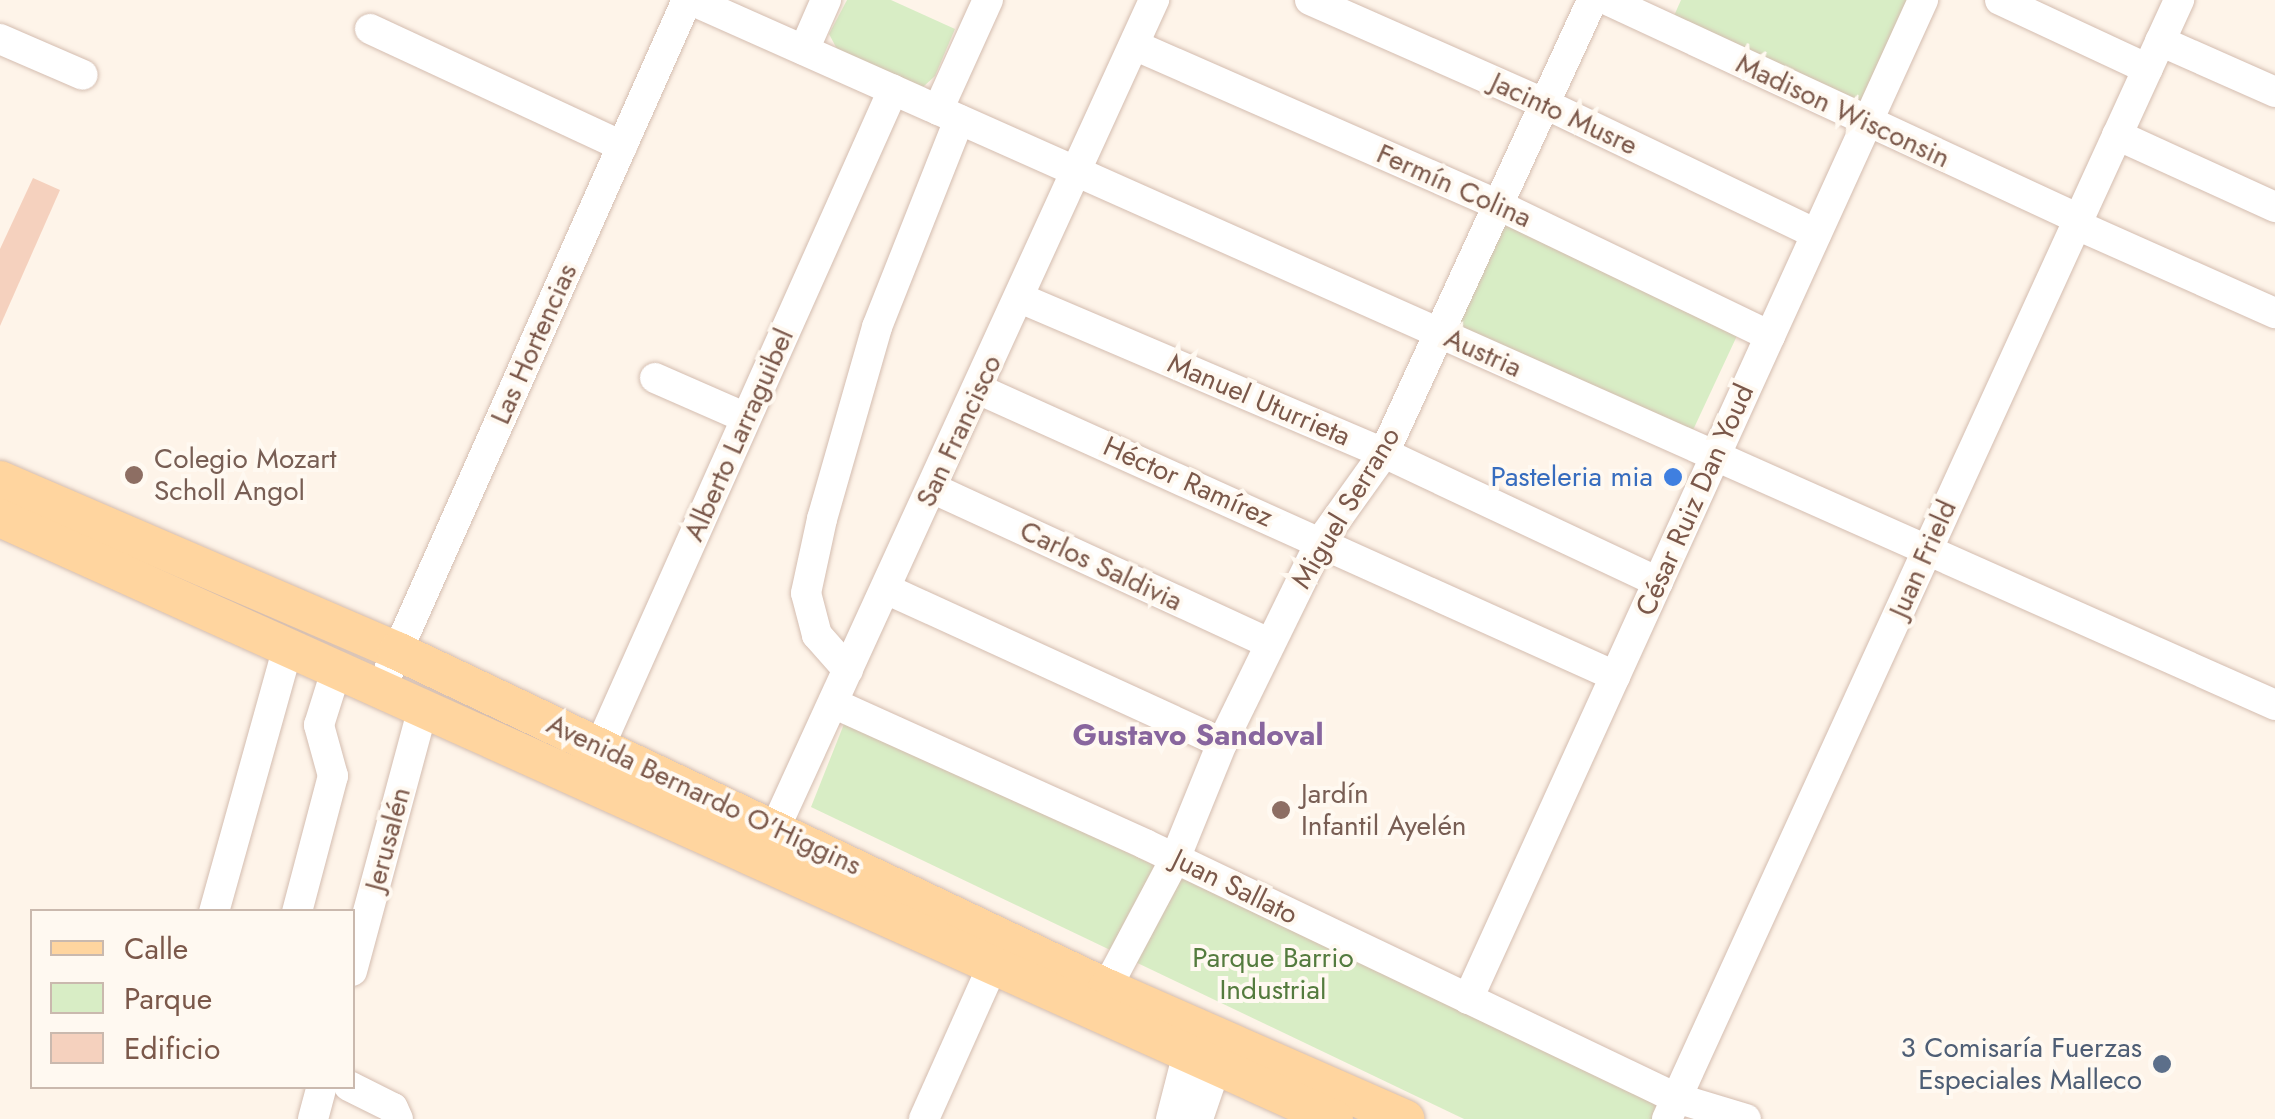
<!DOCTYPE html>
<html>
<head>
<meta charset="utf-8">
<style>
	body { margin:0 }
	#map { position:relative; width:2275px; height:1119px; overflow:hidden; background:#fef4e9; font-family:Jost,sans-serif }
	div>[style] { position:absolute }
	.green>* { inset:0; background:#d8edc5; transform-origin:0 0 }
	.building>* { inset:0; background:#f5d1be }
	.roads { filter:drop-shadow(0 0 2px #d4bdb0) drop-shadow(0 0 2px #d4bdb0) }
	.minor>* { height:30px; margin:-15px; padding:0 15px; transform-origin:15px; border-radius:15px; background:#fff }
	.major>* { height:38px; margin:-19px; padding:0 19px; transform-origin:19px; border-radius:19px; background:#ffd59f }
	.dots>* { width:28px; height:28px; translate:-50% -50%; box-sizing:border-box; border:5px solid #fff9f1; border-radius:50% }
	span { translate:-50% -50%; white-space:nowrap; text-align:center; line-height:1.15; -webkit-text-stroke:8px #fff9f1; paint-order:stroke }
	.street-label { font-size:28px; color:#7b584a }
	.education-label { font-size:28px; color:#785e54 }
	.left { translate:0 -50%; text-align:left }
	.shop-label { font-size:28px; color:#366cbe }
	.right { translate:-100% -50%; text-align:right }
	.park-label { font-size:28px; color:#547b3e }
	.service-label { font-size:28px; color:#4e5e75 }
	.neighbourhood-label { font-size:30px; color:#88669e; font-weight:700 }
	.legend { position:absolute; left:30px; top:909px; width:325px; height:180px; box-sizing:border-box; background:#fff9f1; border:2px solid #cab9ae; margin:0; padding:12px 18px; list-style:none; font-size:30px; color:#7b584a }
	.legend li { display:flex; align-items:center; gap:20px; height:50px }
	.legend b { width:50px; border:2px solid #cab9ae }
</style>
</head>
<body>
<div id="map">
	<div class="green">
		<div style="clip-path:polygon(847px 0,891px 0,955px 29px,935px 76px,923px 87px,837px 49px,829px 34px)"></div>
		<div style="clip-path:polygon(1681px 0,1910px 0,1862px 105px,1673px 18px)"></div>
		<div style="left:1491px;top:215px;width:274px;height:117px;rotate:25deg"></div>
		<div style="clip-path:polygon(846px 719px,1659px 1105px,1653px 1119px,1464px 1119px,811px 807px)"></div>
	</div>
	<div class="building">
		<div style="clip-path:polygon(33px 178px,60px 190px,0 326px,0 249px)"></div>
	</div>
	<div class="roads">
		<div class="minor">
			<div style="left:691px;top:0;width:1734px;rotate:23.99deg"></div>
			<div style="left:1310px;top:0;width:255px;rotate:23.8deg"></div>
			<div style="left:1543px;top:103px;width:303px;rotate:25.6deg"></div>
			<div style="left:1607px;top:0;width:520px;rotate:24.89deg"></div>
			<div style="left:2000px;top:0;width:163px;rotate:25deg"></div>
			<div style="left:370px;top:29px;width:278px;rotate:24.9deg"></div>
			<div style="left:0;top:39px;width:90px;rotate:23.4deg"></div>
			<div style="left:2160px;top:41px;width:126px;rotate:23.9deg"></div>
			<div style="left:1134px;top:45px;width:398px;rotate:23.7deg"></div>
			<div style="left:1498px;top:205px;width:302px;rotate:25.7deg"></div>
			<div style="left:804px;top:50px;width:55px;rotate:-66.3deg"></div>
			<div style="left:938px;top:110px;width:121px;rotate:-65.6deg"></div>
			<div style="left:2117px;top:135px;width:174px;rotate:24.5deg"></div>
			<div style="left:2077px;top:225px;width:217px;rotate:24deg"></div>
			<div style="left:1020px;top:298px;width:396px;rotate:23.1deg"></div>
			<div style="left:1384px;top:453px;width:303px;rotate:25.2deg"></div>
			<div style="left:655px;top:378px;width:99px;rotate:23.7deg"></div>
			<div style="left:978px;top:389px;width:699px;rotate:24.25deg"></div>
			<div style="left:932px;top:488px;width:371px;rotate:24.7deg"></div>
			<div style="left:886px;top:589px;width:370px;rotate:24.6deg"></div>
			<div style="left:848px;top:670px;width:47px;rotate:-131.5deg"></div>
			<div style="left:817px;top:635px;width:43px;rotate:-104.7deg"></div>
			<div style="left:806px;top:593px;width:76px;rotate:-77.8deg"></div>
			<div style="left:822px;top:519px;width:200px;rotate:-74deg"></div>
			<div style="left:877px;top:327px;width:223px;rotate:-68.4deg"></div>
			<div style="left:381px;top:688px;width:753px;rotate:-66.02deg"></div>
			<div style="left:833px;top:703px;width:342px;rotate:24.3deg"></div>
			<div style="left:1145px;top:844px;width:589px;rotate:25.56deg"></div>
			<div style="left:1676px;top:1098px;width:73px;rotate:16.7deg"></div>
			<div style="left:590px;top:768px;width:743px;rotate:-65.92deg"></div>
			<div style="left:766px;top:848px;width:933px;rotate:-65.41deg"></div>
			<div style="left:214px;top:912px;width:275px;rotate:-74.4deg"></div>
			<div style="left:297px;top:912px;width:141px;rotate:-75.2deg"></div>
			<div style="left:333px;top:776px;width:53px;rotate:-105.4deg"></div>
			<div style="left:319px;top:725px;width:60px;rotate:-72.5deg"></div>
			<div style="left:352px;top:971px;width:273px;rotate:-74.9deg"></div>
			<div style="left:1468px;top:999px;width:1098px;rotate:-65.51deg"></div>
			<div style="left:1098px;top:1004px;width:164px;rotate:-62deg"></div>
			<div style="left:1175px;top:859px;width:125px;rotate:-67.9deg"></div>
			<div style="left:1222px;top:743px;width:225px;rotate:-63.9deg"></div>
			<div style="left:1321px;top:541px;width:108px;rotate:-54.4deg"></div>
			<div style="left:1384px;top:453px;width:498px;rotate:-65.3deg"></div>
			<div style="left:349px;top:1086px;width:49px;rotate:26.6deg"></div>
			<div style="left:393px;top:1108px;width:12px;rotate:66deg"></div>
			<div style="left:313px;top:1119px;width:34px;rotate:-75deg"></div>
			<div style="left:924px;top:1119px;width:169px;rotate:-65.9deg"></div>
			<div style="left:1171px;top:1119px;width:68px;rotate:-75.6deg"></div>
			<div style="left:1198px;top:1119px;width:56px;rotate:-71.2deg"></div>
			<div style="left:1667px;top:1119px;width:1231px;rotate:-65.41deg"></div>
		</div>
		<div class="major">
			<div style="left:0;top:480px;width:432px;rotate:23.3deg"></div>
			<div style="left:397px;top:651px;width:786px;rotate:25.39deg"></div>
			<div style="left:1107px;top:988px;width:326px;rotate:23.7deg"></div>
			<div style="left:0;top:518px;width:1463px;rotate:24.25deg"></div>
		</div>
	</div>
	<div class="dots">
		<div style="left:134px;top:475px;background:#8d6e63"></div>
		<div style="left:1673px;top:477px;background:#3f7fe0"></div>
		<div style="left:1281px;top:810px;background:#8d6e63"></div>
		<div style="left:2162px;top:1064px;background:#5c6f8a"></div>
	</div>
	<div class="street-label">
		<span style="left:1843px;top:111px;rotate:25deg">Madison Wisconsin</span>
		<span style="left:1564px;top:114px;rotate:25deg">Jacinto Musre</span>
		<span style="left:1454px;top:186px;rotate:24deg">Fermín Colina</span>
		<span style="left:534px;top:344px;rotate:-66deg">Las Hortencias</span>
		<span style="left:1483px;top:353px;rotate:24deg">Austria</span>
		<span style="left:1259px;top:400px;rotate:23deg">Manuel Uturrieta</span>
		<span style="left:959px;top:431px;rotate:-65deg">San Francisco</span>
		<span style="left:739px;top:435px;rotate:-66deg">Alberto Larraguibel</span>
		<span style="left:1188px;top:482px;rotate:24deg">Héctor Ramírez</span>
		<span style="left:1695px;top:500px;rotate:-66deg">César Ruiz Dan Youd</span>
		<span style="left:1346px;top:508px;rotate:-59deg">Miguel Serrano</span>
		<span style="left:1923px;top:559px;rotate:-66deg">Juan Frield</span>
		<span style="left:1101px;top:566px;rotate:25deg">Carlos Saldivia</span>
		<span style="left:704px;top:795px;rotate:25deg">Avenida Bernardo O'Higgins</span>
		<span style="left:388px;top:839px;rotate:-75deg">Jerusalén</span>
		<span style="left:1235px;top:887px;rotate:26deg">Juan Sallato</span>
	</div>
	<div class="education-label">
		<span class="left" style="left:154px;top:475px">Colegio Mozart<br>Scholl Angol</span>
		<span class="left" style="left:1301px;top:810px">Jardín<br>Infantil Ayelén</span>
	</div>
	<div class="shop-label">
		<span class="right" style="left:1653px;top:477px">Pasteleria mia</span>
	</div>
	<div class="park-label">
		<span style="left:1273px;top:974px">Parque Barrio<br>Industrial</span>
	</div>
	<div class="service-label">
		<span class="right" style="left:2142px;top:1064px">3 Comisaría Fuerzas<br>Especiales Malleco</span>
	</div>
	<div class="neighbourhood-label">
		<span style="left:1198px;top:735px">Gustavo Sandoval</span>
	</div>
	<ul class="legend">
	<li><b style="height:12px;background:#ffd59f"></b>Calle</li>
	<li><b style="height:28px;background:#d8edc5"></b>Parque</li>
	<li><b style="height:28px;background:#f5d1be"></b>Edificio</li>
	</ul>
</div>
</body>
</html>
